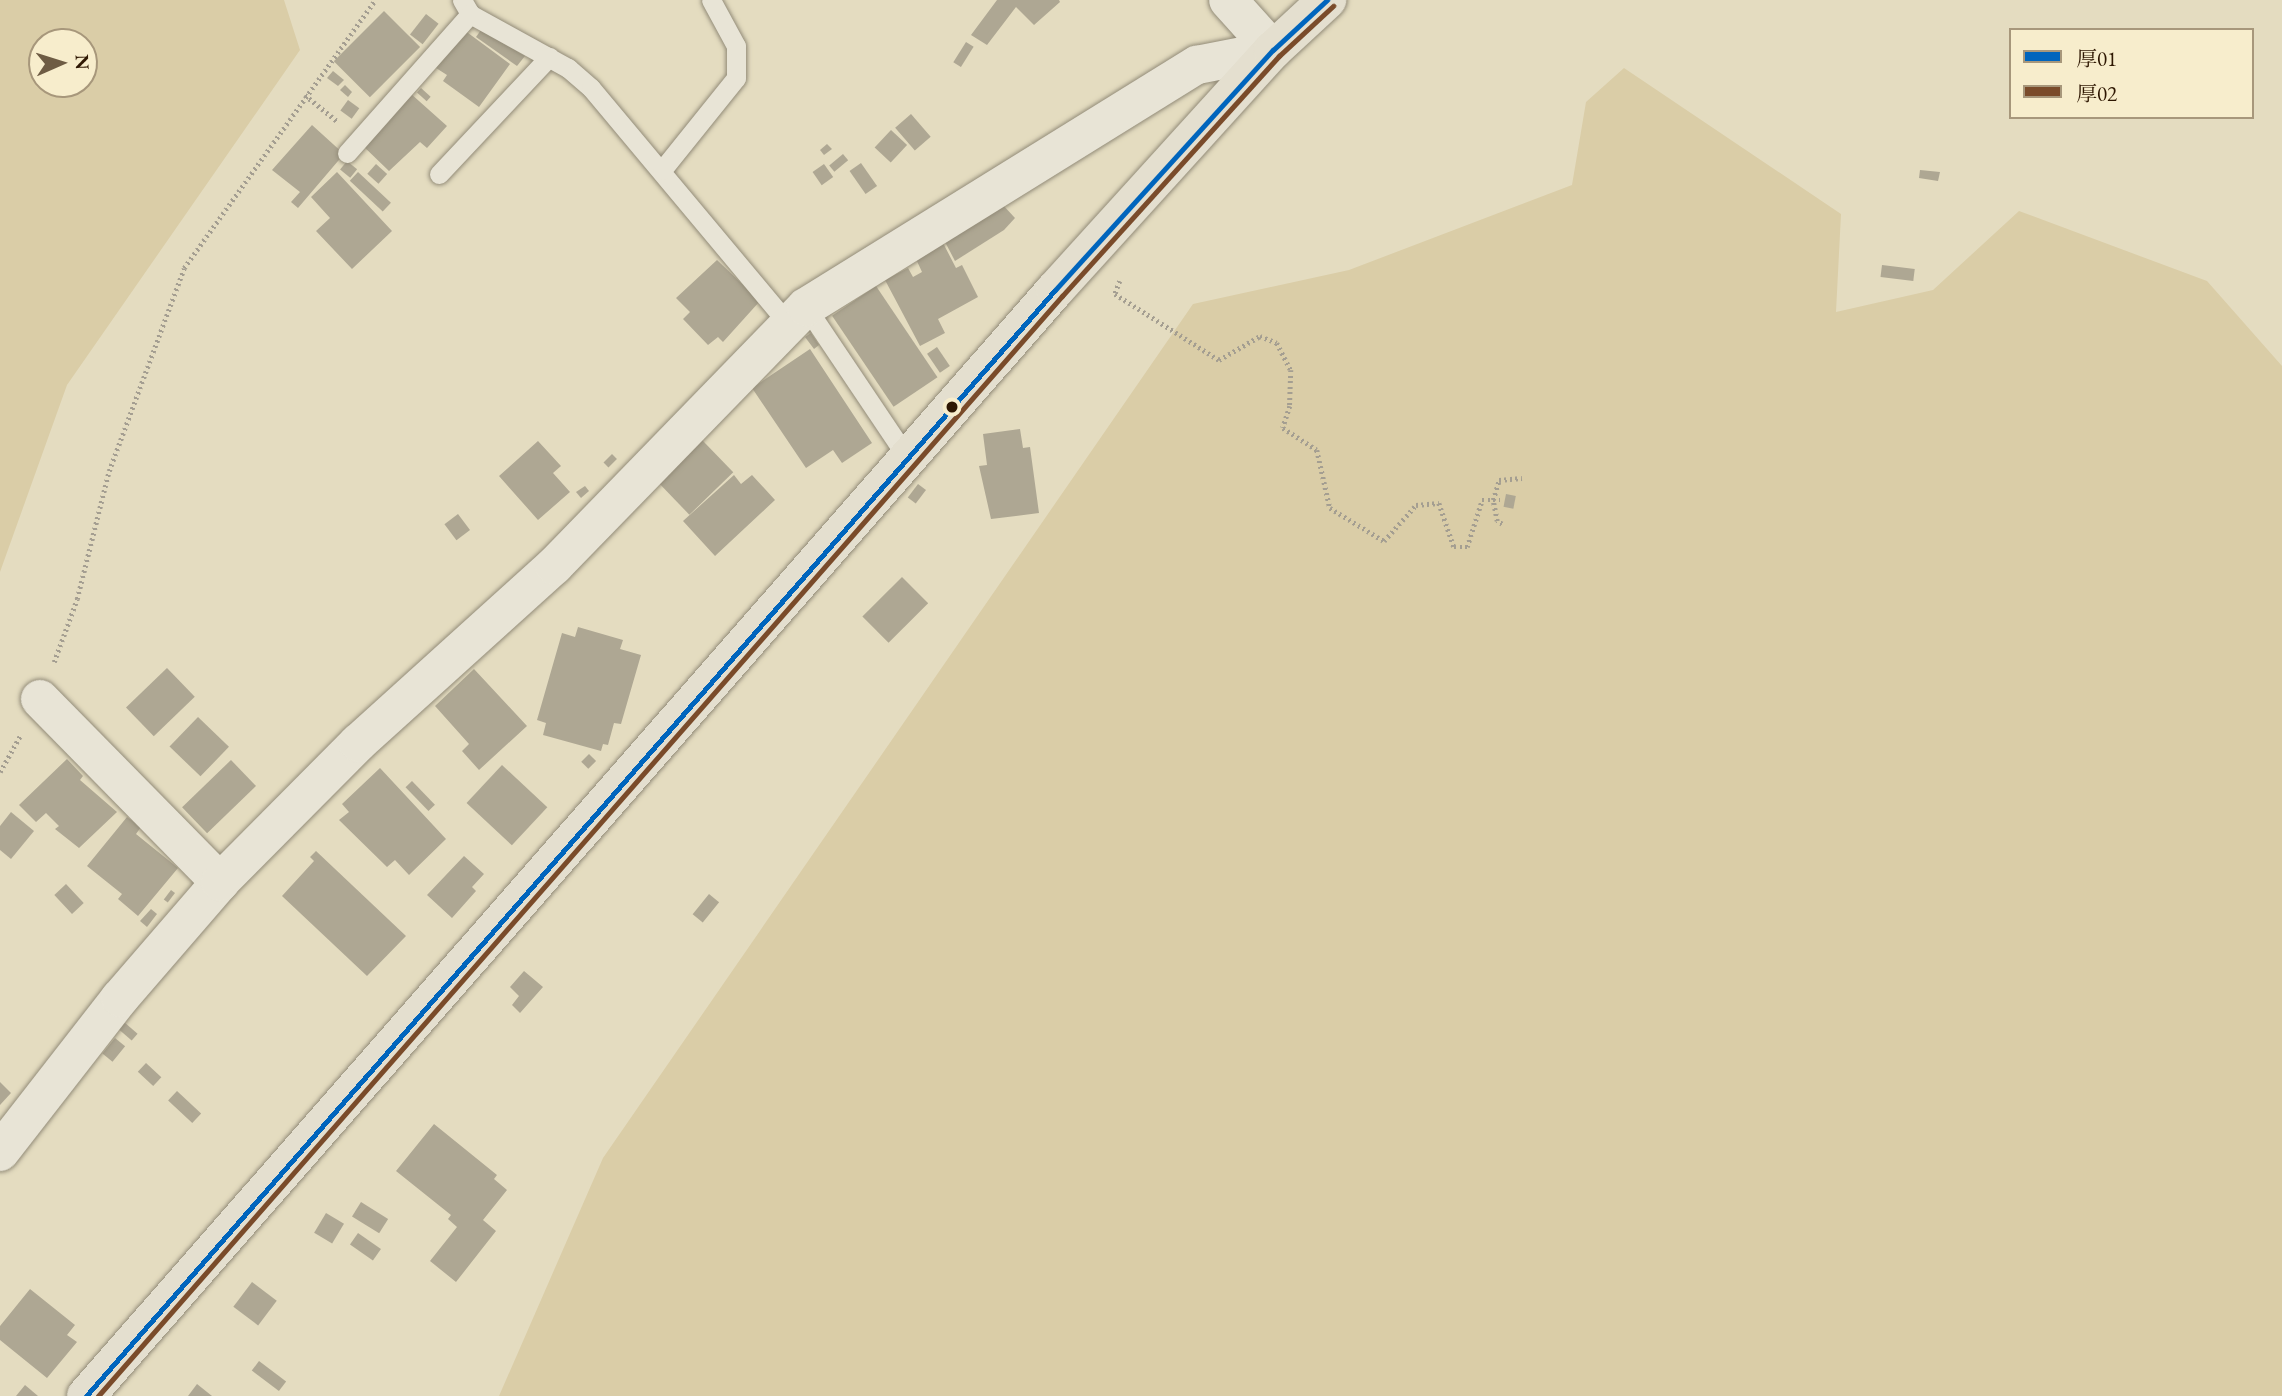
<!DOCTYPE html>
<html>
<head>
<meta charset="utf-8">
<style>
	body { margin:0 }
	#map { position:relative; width:2282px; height:1396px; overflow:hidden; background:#e4dcc0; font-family:"EB Garamond","Noto Serif JP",serif }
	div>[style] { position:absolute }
	.green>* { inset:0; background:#dacda7 }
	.building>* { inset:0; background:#aea793; transform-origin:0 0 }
	.path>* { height:4.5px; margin-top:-2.25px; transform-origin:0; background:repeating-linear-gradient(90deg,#a49e91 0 2px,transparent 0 5.5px) }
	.roads { filter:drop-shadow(0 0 2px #928b78) drop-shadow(0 0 2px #928b78) }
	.lane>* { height:19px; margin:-9.5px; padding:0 9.5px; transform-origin:9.5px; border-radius:9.5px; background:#e8e4d6 }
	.street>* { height:38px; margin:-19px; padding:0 19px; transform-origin:19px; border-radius:19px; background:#e8e4d6 }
	.highway>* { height:38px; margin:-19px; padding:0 19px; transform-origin:19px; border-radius:19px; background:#e4dfcf }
	.bus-1>* { height:5px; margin:-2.5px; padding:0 2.5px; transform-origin:2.5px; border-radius:2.5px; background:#0065bd }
	.bus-2>* { height:5px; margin:-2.5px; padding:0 2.5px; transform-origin:2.5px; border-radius:2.5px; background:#7a4b2a }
	.dots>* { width:19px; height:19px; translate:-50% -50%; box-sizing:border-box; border:4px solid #f7edcc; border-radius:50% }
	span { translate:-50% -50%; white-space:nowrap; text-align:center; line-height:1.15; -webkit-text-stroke:6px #f7edcc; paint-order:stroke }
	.legend { position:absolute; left:2009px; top:28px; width:245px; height:91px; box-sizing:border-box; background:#f7edcc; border:2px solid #a7977b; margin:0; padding:9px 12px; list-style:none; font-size:21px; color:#2e1702 }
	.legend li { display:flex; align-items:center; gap:14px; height:35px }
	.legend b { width:35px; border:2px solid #a7977b }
	.north { position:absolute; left:28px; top:28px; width:70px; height:70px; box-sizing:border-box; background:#f7edcc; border:2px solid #a7977b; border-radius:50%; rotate:87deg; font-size:19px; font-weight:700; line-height:28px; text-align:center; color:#2e1702 }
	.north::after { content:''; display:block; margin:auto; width:24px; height:32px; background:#6e5c44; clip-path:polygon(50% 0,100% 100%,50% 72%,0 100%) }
</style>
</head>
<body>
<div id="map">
	<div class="green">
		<div style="clip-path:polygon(evenodd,0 0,284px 0,300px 50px,67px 385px,0 572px,0 0,42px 42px,84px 42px,84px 84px,42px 84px,42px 42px)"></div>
		<div style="clip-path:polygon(1624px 68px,1841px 214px,1836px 312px,1933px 290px,2019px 211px,2207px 281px,2282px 366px,2282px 1396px,499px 1396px,603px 1158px,1193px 304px,1349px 270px,1572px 185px,1586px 102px)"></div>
	</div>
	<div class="building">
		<div style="clip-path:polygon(997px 0,1059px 0,1060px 2px,1034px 25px,1016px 7px,987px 45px,971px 35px)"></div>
		<div style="left:384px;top:11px;width:51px;height:71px;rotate:45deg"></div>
		<div style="left:426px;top:14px;width:16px;height:26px;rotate:38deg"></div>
		<div style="clip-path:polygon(464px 30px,510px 64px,479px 107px,443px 81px,447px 75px,436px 68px)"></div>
		<div style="clip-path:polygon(481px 30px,525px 56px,517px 66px,476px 37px)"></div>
		<div style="left:966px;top:42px;width:9px;height:24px;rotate:32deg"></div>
		<div style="clip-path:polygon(333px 71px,344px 80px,338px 86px,327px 78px)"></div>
		<div style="clip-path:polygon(345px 85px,352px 92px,348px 97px,340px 90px)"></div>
		<div style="left:421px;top:88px;width:13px;height:6px;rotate:42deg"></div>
		<div style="clip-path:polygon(410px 93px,447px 126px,427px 148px,420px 142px,389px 171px,361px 144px)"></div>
		<div style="left:348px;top:100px;width:14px;height:13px;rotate:36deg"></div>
		<div style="left:911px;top:114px;width:30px;height:21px;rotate:49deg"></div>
		<div style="clip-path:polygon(312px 125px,344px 154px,298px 208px,291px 202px,300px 192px,272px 170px)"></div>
		<div style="left:891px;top:130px;width:22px;height:24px;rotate:43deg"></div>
		<div style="clip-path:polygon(827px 144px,832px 149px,824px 155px,820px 150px)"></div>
		<div style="left:843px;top:154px;width:8px;height:18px;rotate:50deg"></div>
		<div style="left:347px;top:161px;width:13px;height:11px;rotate:39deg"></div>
		<div style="left:861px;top:163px;width:28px;height:14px;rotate:55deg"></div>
		<div style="left:376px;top:164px;width:15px;height:13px;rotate:42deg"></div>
		<div style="left:824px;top:164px;width:16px;height:14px;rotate:55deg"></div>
		<div style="clip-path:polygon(1920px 170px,1940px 172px,1938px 181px,1919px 178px)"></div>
		<div style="clip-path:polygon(337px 172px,392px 231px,352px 269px,316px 231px,330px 218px,311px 197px)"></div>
		<div style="left:358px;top:172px;width:45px;height:12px;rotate:43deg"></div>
		<div style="clip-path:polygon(1002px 204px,1015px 218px,1004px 230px,955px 261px,944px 240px)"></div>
		<div style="clip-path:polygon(942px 241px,956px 268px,962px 265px,978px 297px,938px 319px,945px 333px,920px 346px,885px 280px,908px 268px,913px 277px,922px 272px,916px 259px)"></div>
		<div style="clip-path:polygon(717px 260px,760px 301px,723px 342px,718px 337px,708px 345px,683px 319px,690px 312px,676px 298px)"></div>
		<div style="left:1882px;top:265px;width:33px;height:12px;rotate:7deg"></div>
		<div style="left:876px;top:286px;width:110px;height:53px;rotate:56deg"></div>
		<div style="clip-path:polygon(811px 333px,819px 345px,814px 349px,805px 337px)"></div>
		<div style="left:937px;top:347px;width:23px;height:12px;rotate:56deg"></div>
		<div style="clip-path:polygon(810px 349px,872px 443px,842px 463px,833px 450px,806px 468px,752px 388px)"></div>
		<div style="clip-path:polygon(1020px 429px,1023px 448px,1030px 447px,1039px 513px,991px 519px,979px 466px,987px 465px,983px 434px)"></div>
		<div style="left:702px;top:440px;width:45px;height:61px;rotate:46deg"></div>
		<div style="clip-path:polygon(538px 441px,561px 466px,553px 473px,570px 492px,538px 520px,499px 476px)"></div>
		<div style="left:612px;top:454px;width:7px;height:12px;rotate:45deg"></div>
		<div style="clip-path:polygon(734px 475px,741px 484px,752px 475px,775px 500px,715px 556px,683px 521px)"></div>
		<div style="left:918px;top:484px;width:10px;height:17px;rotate:37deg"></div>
		<div style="clip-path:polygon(585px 486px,589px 491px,581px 498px,576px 492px)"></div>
		<div style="left:1506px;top:494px;width:10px;height:13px;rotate:11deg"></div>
		<div style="left:458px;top:514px;width:20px;height:17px;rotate:53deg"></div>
		<div style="left:902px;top:577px;width:37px;height:56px;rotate:45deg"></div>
		<div style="clip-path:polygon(578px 627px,623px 640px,620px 649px,641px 655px,621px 724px,614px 723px,608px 745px,603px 744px,601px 751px,543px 735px,546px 723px,537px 720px,562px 633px,575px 637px)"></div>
		<div style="left:167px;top:668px;width:40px;height:57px;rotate:46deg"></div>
		<div style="clip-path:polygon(474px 669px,527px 726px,479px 770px,462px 751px,469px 744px,435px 706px)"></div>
		<div style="left:198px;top:717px;width:43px;height:41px;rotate:44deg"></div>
		<div style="left:589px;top:754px;width:10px;height:11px;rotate:45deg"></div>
		<div style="clip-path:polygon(67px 759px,83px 776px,80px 780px,117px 812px,79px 848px,55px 829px,59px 826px,46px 813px,36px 822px,19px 805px)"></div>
		<div style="left:231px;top:760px;width:36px;height:68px;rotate:46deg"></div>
		<div style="left:502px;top:765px;width:62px;height:52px;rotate:43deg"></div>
		<div style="clip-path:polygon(380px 768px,446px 839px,409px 875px,395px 860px,387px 867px,339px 820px,349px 812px,342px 804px)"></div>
		<div style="left:412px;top:781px;width:33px;height:9px;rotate:46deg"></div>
		<div style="clip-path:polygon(11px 812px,34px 831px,11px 859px,0 850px,0 826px)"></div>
		<div style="clip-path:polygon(127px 817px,141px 827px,136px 834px,178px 868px,138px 916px,118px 899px,122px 894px,87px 866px)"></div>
		<div style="clip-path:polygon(316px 851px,406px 936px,367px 976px,282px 896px,314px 861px,310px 857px)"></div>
		<div style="clip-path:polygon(464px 856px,484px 874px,472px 887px,476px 891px,452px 918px,427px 895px)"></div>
		<div style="left:66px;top:884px;width:26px;height:16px;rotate:47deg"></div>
		<div style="left:171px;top:890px;width:5px;height:12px;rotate:37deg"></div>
		<div style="left:709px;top:894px;width:13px;height:26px;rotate:39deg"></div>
		<div style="clip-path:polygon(151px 909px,157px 914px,147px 927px,140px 921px)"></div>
		<div style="clip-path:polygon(524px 971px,543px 987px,520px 1013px,512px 1005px,519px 996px,510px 987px)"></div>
		<div style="left:124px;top:1022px;width:18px;height:9px;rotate:41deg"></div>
		<div style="left:115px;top:1038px;width:13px;height:20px;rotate:39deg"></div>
		<div style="left:146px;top:1063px;width:21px;height:12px;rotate:43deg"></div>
		<div style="clip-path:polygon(0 1082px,11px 1093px,0 1105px)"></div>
		<div style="left:177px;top:1091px;width:33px;height:13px;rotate:43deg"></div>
		<div style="clip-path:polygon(434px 1124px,497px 1175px,494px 1179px,507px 1190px,483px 1220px,496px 1231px,456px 1282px,430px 1261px,457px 1227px,448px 1219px,451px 1215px,396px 1171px)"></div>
		<div style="left:361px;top:1202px;width:32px;height:17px;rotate:32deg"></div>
		<div style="left:326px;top:1213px;width:21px;height:23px;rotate:31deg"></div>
		<div style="left:358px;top:1233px;width:28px;height:14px;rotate:35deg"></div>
		<div style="left:252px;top:1282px;width:31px;height:31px;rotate:37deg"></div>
		<div style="clip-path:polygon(30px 1289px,75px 1325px,67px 1335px,77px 1342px,47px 1378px,0 1340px,0 1326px)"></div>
		<div style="left:259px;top:1361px;width:34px;height:12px;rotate:37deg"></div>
		<div style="clip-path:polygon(197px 1384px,212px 1396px,188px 1396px)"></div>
		<div style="clip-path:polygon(25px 1385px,38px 1396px,16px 1396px)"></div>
	</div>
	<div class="path">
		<div style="left:305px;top:95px;width:41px;rotate:39.1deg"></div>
		<div style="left:1120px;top:281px;width:14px;rotate:111deg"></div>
		<div style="left:1115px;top:294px;width:123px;rotate:32.4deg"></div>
		<div style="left:1219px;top:360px;width:48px;rotate:-30.3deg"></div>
		<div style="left:1260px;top:336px;width:18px;rotate:22deg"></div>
		<div style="left:1277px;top:343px;width:30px;rotate:63deg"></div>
		<div style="left:1291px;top:370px;width:36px;rotate:92deg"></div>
		<div style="left:1290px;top:406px;width:23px;rotate:108deg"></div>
		<div style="left:1283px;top:428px;width:40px;rotate:32.9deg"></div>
		<div style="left:1317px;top:450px;width:59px;rotate:77.4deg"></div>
		<div style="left:1330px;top:508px;width:63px;rotate:31.4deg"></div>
		<div style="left:1384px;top:541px;width:48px;rotate:-48.4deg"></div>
		<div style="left:1416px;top:505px;width:23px;rotate:-5deg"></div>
		<div style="left:1439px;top:503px;width:46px;rotate:71.2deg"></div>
		<div style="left:1454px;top:547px;width:13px"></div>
		<div style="left:1467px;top:547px;width:49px;rotate:-72.3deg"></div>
		<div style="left:1482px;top:500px;width:18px"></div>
		<div style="left:1502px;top:524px;width:6px;rotate:-149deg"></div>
		<div style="left:1497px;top:521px;width:21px;rotate:-101deg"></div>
		<div style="left:1493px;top:500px;width:21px;rotate:-73deg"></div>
		<div style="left:1499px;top:480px;width:23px;rotate:-5deg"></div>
		<div style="left:54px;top:662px;width:67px;rotate:-69.9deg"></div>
		<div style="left:77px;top:599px;width:132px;rotate:-76deg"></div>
		<div style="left:109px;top:471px;width:216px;rotate:-69.7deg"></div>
		<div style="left:184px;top:268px;width:329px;rotate:-54.5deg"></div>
		<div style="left:0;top:772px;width:41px;rotate:-60.9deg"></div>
	</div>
	<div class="roads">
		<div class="lane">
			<div style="left:462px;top:0;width:16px;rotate:60deg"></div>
			<div style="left:470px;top:14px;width:112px;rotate:28.9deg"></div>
			<div style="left:568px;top:68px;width:30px;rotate:41deg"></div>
			<div style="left:591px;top:88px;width:307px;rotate:50.1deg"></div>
			<div style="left:347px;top:153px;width:186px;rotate:-48.5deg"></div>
			<div style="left:662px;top:170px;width:118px;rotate:-51.2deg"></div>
			<div style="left:736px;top:78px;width:32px;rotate:-90deg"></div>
			<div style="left:736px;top:46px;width:52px;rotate:-118.5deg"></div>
			<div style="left:439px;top:174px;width:161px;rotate:-46.8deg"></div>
			<div style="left:806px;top:307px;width:183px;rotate:56.1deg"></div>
		</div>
		<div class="street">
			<div style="left:40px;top:699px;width:257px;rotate:45.5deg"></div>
			<div style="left:0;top:1152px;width:195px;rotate:-52.1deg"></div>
			<div style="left:120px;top:998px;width:153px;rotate:-49.2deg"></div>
			<div style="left:220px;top:882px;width:196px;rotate:-45.2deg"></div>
			<div style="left:358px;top:743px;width:264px;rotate:-42.1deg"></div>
			<div style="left:554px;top:566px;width:361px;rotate:-45.8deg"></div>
			<div style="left:806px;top:307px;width:460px;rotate:-31.8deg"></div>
			<div style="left:1197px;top:65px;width:77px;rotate:-11.2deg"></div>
			<div style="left:1273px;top:50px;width:67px;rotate:-132deg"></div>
		</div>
		<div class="highway">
			<div style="left:86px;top:1396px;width:1470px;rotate:-48.78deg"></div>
			<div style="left:1055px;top:290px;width:324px;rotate:-47.8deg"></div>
			<div style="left:1273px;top:50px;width:74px;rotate:-42.8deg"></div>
		</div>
	</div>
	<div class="bus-1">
		<div style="left:86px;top:1396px;width:1470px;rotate:-48.78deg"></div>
		<div style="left:1055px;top:290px;width:324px;rotate:-47.8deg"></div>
		<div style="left:1273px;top:50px;width:74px;rotate:-42.8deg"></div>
	</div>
	<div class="bus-2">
		<div style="left:98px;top:1396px;width:1463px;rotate:-48.77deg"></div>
		<div style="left:1062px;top:296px;width:324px;rotate:-47.9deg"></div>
		<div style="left:1279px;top:56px;width:74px;rotate:-42.8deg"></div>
	</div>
	<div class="dots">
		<div style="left:952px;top:407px;background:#2e1702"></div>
	</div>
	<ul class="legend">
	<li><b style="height:9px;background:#0065bd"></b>厚01</li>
	<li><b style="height:9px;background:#7a4b2a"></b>厚02</li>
	</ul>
	<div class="north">N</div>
</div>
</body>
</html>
